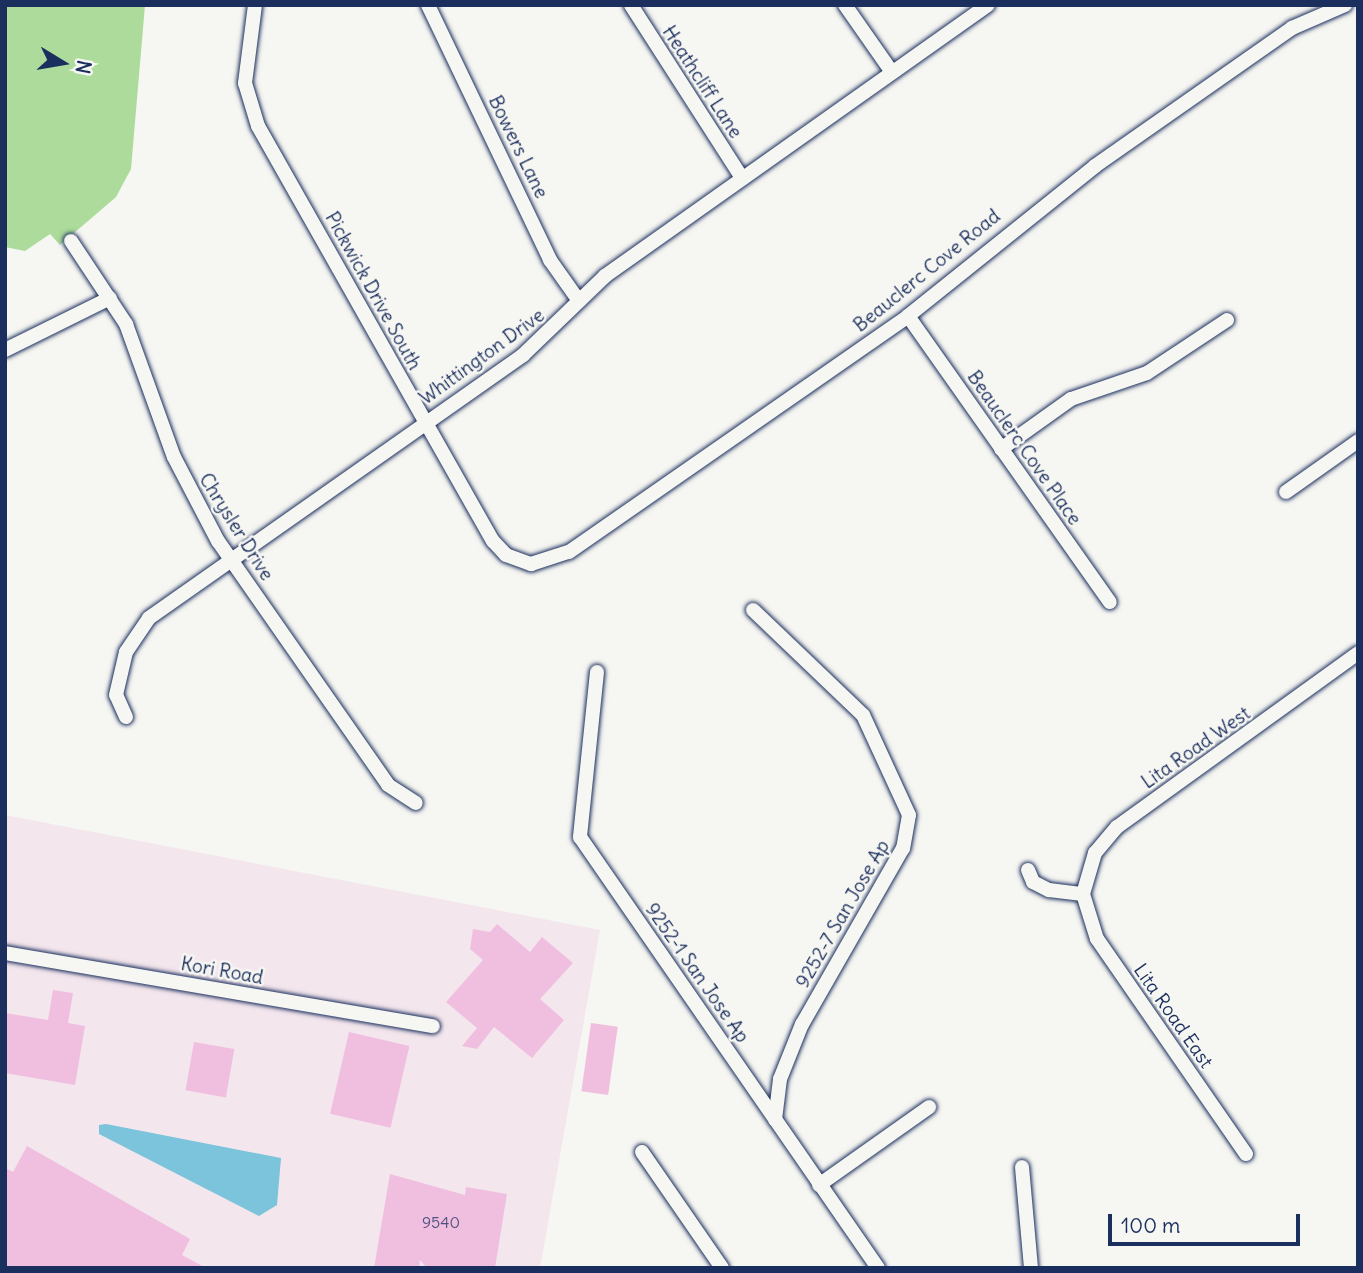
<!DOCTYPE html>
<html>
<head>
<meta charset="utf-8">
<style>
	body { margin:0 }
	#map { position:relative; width:1363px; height:1273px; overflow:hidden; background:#f6f6f2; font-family:Delius,sans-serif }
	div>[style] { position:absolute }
	.built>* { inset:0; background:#f4e6ed }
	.green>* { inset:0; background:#acdb9b }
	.water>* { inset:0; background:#7bc4db }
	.building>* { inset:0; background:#f0bfe0; transform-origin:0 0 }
	.roads { filter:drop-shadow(0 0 2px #1b2f5e) drop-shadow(0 0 2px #1b2f5e) }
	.minor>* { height:14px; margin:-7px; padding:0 7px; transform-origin:7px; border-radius:7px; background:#f6f6f2 }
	span { translate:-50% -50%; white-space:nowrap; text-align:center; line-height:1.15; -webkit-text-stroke:5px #f6f6f2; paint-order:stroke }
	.number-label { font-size:16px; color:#50537e }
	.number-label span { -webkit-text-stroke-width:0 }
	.street-label { font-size:19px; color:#1b2f5e }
	.frame { position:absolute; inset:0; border:7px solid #1b2f5e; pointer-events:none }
	.north { position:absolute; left:28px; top:28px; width:70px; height:70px; -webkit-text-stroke:5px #f6f6f2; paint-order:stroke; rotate:101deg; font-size:19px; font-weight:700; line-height:28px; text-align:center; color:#1b2f5e }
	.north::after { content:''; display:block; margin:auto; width:24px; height:32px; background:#1b2f5e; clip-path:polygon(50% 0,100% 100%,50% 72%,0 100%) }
	.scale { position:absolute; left:1108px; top:1214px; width:192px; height:32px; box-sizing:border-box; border:4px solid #1b2f5e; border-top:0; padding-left:9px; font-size:21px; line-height:24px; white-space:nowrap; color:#1b2f5e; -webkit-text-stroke:5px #f6f6f2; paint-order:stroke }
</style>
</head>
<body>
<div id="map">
	<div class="built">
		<div style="clip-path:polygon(5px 815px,600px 930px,540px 1268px,5px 1268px)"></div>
	</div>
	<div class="green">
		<div style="clip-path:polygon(5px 5px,145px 5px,131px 169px,116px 197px,60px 245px,50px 234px,25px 251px,5px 247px)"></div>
	</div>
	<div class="water">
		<div style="clip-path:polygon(106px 1124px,281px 1158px,277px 1205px,259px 1216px,99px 1134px,99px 1125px)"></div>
	</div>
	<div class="building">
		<div style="clip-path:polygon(497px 924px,530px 952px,542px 937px,573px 963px,540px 999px,564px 1020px,532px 1058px,494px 1027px,477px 1049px,462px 1046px,477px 1028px,446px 1002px,483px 960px,470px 949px,473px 929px,490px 932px)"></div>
		<div style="clip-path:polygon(53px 990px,73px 993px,68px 1023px,85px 1026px,75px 1085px,5px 1073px,5px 1013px,48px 1020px)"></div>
		<div style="left:591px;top:1023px;width:27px;height:69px;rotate:8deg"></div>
		<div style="left:349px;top:1032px;width:62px;height:84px;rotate:13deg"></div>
		<div style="left:194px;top:1042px;width:41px;height:49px;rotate:10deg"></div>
		<div style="clip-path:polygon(27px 1146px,190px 1239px,182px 1255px,206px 1268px,5px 1268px,5px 1168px,13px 1172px)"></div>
		<div style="clip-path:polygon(390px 1174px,465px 1195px,466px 1187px,507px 1194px,495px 1268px,427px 1268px,420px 1260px,419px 1268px,374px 1268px)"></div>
	</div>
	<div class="roads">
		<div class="minor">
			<div style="left:255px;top:5px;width:79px;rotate:97.3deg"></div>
			<div style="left:245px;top:83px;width:45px;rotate:73.2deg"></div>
			<div style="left:258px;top:126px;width:477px;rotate:60.5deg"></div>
			<div style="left:493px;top:541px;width:19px;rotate:47deg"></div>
			<div style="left:506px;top:555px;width:27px;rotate:20deg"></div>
			<div style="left:531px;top:564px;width:40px;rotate:-18deg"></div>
			<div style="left:569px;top:552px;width:413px;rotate:-34.8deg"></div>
			<div style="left:908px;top:316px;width:240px;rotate:-38.7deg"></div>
			<div style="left:1095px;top:166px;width:241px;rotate:-35deg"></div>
			<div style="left:1292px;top:28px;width:58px;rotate:-23.5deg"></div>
			<div style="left:428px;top:5px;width:283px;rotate:64.4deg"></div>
			<div style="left:550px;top:260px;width:50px;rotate:54.7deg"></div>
			<div style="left:631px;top:5px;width:206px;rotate:57.3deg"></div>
			<div style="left:845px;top:5px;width:82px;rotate:55deg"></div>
			<div style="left:71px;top:241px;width:100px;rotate:56.5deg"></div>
			<div style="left:126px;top:324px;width:141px;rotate:70.2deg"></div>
			<div style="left:174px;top:457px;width:95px;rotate:62.4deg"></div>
			<div style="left:218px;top:541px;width:297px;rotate:55.1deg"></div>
			<div style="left:388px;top:785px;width:33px;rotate:33deg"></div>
			<div style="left:908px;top:316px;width:350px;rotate:54.8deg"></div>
			<div style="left:5px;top:350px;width:117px;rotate:-26.3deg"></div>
			<div style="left:1001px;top:449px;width:86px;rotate:-35.5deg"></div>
			<div style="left:1071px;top:399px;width:80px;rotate:-18.9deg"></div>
			<div style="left:1147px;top:373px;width:96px;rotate:-33.5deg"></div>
			<div style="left:1286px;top:492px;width:88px;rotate:-35.3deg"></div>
			<div style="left:753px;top:610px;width:152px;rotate:43.7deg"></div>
			<div style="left:863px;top:715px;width:110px;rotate:65.3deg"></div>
			<div style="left:909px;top:815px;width:34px;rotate:100deg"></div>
			<div style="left:903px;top:848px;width:203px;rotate:119.8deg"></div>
			<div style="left:802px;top:1024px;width:59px;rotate:111.8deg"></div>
			<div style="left:780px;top:1079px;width:41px;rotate:97deg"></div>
			<div style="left:597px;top:672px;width:166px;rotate:95.9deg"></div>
			<div style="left:580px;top:837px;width:524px;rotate:55.34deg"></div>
			<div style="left:126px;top:717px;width:24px;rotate:-114deg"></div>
			<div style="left:116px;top:695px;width:44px;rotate:-76.9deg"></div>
			<div style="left:126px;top:652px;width:41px;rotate:-55.9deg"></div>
			<div style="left:149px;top:618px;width:457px;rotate:-35.1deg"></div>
			<div style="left:523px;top:355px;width:114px;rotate:-43.9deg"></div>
			<div style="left:605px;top:276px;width:469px;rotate:-35.3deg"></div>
			<div style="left:1028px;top:870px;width:13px;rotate:67deg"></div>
			<div style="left:1033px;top:882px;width:18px;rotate:27deg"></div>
			<div style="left:1049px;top:890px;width:34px;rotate:7deg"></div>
			<div style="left:5px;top:953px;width:434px;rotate:9.7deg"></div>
			<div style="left:642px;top:1152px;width:141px;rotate:55.4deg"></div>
			<div style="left:1246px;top:1154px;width:262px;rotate:-124.7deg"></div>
			<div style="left:1097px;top:939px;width:47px;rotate:-107.3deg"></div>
			<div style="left:1083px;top:894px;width:43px;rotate:-73.7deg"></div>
			<div style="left:1095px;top:853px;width:34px;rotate:-50deg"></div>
			<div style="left:1117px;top:827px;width:297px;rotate:-35.8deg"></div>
			<div style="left:1022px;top:1167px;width:101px;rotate:84.9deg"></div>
			<div style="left:819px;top:1185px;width:135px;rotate:-35.3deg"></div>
		</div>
	</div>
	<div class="number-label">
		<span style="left:441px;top:1222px">9540</span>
	</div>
	<div class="street-label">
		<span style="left:702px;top:82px;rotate:57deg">Heathcliff Lane</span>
		<span style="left:518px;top:147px;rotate:64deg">Bowers Lane</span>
		<span style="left:927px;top:271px;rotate:-39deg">Beauclerc Cove Road</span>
		<span style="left:373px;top:291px;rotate:61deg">Pickwick Drive South</span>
		<span style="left:482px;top:357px;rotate:-36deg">Whittington Drive</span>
		<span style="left:1024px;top:448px;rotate:55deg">Beauclerc Cove Place</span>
		<span style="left:236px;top:527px;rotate:58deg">Chrysler Drive</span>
		<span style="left:1196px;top:748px;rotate:-35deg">Lita Road West</span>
		<span style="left:843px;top:914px;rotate:-60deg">9252-7 San Jose Ap</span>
		<span style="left:222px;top:971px;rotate:10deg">Kori Road</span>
		<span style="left:697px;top:973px;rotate:55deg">9252-1 San Jose Ap</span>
		<span style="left:1173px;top:1016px;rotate:55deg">Lita Road East</span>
	</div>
	<div class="frame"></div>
	<div class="north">N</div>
	<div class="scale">100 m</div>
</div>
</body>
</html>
